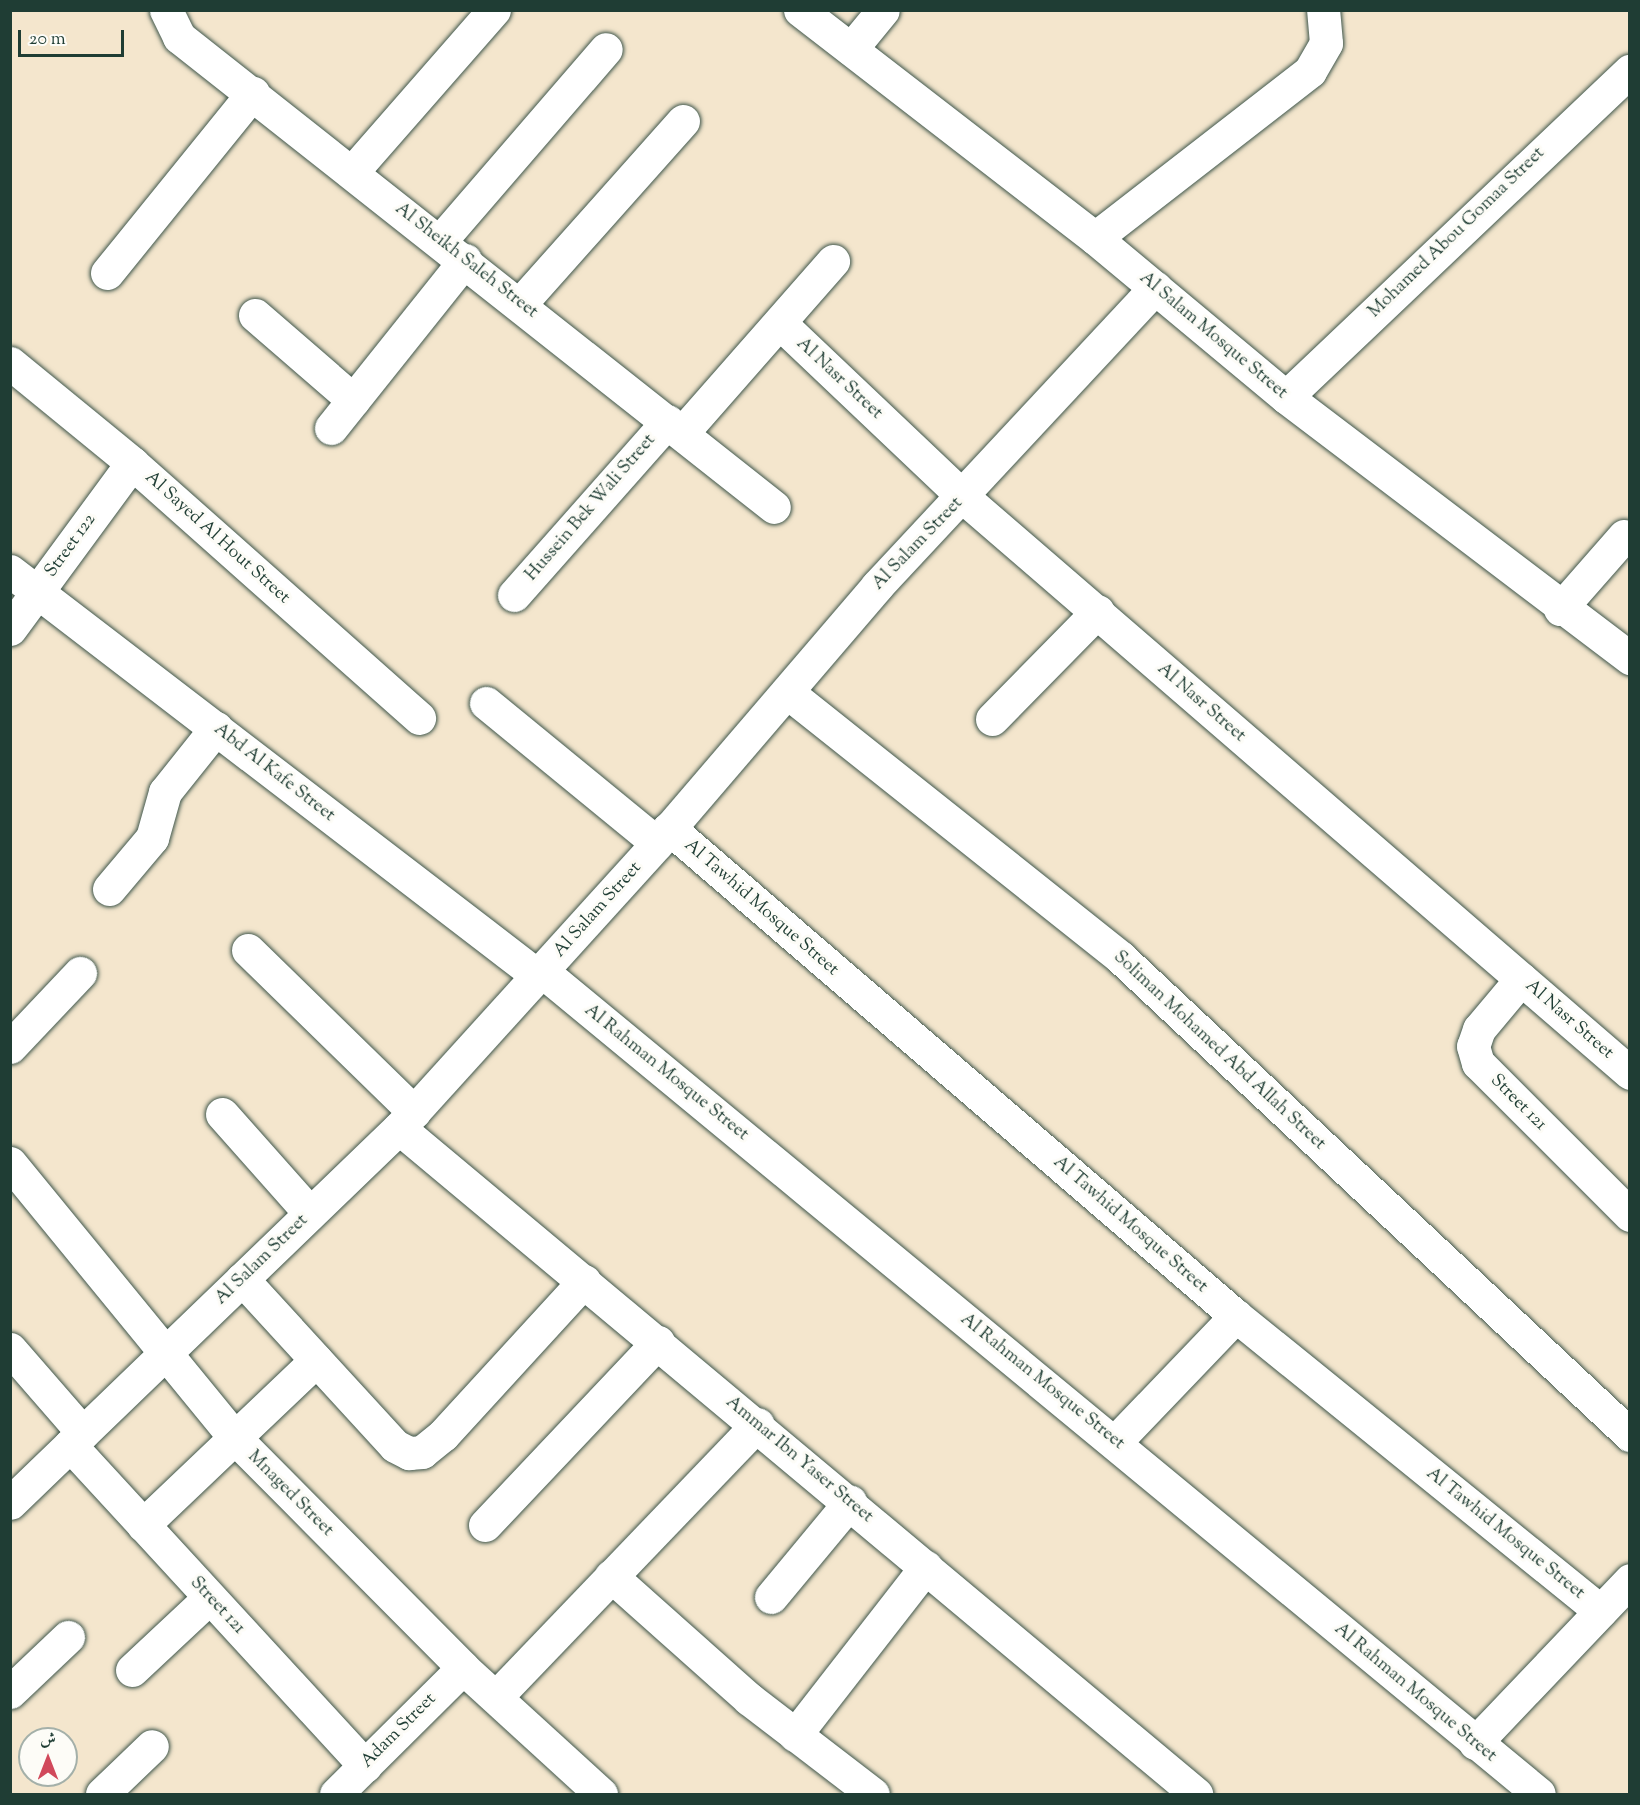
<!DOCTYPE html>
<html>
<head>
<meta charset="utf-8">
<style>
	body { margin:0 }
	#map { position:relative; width:1640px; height:1805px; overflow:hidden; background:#f4e6cd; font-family:"Sorts Mill Goudy",Amiri,serif }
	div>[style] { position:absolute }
	.roads { filter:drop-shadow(0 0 2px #3f564b) drop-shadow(0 0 2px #3f564b) }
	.minor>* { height:33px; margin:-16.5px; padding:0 16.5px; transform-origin:16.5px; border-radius:16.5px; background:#fff }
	span { translate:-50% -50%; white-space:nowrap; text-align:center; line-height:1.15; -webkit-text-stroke:6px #fdfcf7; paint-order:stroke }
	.street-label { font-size:18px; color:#1f3d34 }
	.frame { position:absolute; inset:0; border:12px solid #1f3d34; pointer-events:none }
	.north { position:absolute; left:18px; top:1727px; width:60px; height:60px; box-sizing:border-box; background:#fdfcf7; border:2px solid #a4b0a9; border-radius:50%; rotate:0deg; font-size:16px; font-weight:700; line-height:24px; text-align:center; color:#1f3d34 }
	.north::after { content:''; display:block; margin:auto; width:21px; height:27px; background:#d1495b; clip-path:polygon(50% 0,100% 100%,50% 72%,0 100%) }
	.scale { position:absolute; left:18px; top:30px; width:106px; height:27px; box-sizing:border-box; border:3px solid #1f3d34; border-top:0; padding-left:8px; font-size:18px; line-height:21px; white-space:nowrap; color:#1f3d34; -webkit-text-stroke:4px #fdfcf7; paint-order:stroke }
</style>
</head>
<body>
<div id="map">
	<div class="roads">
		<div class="minor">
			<div style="left:166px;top:10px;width:30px;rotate:64deg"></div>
			<div style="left:179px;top:37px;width:758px;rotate:38.31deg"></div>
			<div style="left:800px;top:10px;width:373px;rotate:37.7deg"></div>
			<div style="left:1095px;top:238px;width:249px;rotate:39.8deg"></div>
			<div style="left:1286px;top:397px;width:432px;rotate:37.2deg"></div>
			<div style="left:851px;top:49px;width:50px;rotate:-50.6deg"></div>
			<div style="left:353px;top:171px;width:214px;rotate:-48.8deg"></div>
			<div style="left:1095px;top:238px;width:272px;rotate:-37.8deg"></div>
			<div style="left:1310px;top:71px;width:32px;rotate:-60deg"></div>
			<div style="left:1326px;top:43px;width:33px;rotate:-95deg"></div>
			<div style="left:441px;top:240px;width:252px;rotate:-49.2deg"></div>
			<div style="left:107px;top:273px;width:232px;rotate:-51deg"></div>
			<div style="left:520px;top:304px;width:245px;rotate:-48.3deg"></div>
			<div style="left:255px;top:315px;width:130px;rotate:40.9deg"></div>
			<div style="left:781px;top:324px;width:251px;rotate:43.5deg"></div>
			<div style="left:963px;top:497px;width:881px;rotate:40.81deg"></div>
			<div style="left:10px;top:363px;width:158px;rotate:39.3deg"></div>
			<div style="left:132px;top:463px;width:384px;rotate:41.6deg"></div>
			<div style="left:1286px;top:397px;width:474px;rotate:-43.5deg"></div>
			<div style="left:331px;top:428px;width:215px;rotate:-51.4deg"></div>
			<div style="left:682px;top:433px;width:229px;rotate:-48.7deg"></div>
			<div style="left:10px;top:571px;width:665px;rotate:37.49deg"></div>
			<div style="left:514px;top:595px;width:232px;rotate:-48.5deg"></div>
			<div style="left:1560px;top:609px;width:97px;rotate:-48.8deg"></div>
			<div style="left:10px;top:629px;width:206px;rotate:-53.7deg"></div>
			<div style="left:787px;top:692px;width:427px;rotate:38.5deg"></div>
			<div style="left:1121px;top:958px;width:698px;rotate:43.14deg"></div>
			<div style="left:486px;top:703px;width:221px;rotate:39.3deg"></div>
			<div style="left:992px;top:719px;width:151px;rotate:-45.5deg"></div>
			<div style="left:669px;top:828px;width:748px;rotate:40.72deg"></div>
			<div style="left:1236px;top:1316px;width:469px;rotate:39deg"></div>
			<div style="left:109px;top:889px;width:67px;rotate:-49.9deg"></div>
			<div style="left:152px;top:838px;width:48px;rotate:-74.2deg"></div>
			<div style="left:165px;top:792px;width:82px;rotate:-51.4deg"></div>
			<div style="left:248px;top:950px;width:232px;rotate:44.3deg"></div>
			<div style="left:543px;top:972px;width:1291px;rotate:39.53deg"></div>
			<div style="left:1521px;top:979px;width:65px;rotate:130deg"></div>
			<div style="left:1479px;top:1029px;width:18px;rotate:109deg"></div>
			<div style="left:1473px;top:1046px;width:18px;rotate:74deg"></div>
			<div style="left:1478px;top:1063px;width:215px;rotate:45deg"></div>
			<div style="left:10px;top:1047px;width:102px;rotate:-46.6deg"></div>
			<div style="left:222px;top:1114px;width:132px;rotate:48.4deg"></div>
			<div style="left:399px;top:1128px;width:1039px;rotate:39.88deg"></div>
			<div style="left:10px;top:1163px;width:354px;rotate:50.7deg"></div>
			<div style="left:234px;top:1437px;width:325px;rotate:45.2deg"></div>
			<div style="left:463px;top:1668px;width:187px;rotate:42.4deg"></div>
			<div style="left:242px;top:1279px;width:226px;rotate:47.5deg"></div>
			<div style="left:395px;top:1446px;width:16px;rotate:27deg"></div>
			<div style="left:409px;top:1453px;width:13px;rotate:-4deg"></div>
			<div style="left:422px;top:1452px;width:27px;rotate:-39deg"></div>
			<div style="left:443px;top:1435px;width:209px;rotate:-47.5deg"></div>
			<div style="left:10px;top:1349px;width:111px;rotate:49deg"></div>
			<div style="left:1115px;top:1442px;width:175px;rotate:-46.2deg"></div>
			<div style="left:70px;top:1445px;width:436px;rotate:47.4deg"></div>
			<div style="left:10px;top:1503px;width:540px;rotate:-43.95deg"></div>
			<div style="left:399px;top:1128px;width:384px;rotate:-47.8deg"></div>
			<div style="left:657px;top:843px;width:338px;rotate:-49.4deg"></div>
			<div style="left:877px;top:586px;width:408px;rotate:-47deg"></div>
			<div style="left:143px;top:1525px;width:239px;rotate:-43.6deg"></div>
			<div style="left:485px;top:1525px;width:252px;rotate:-46.6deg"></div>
			<div style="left:611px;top:1576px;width:185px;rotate:41.7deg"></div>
			<div style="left:749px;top:1699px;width:156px;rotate:37.5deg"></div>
			<div style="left:771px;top:1597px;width:124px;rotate:-50.3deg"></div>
			<div style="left:132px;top:1670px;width:105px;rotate:-43.1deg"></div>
			<div style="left:10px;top:1692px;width:80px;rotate:-43.5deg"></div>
			<div style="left:496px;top:1697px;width:378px;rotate:-46.2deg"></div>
			<div style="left:795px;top:1735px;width:213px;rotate:-52.1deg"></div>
			<div style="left:1475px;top:1743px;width:225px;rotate:-46.4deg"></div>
			<div style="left:102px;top:1794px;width:69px;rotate:-43.8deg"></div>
			<div style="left:336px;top:1794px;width:179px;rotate:-44.8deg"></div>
		</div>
	</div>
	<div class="street-label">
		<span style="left:1457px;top:233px;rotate:-44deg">Mohamed Abou Gomaa Street</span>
		<span style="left:466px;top:261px;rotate:38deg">Al Sheikh Saleh Street</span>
		<span style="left:1213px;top:336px;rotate:40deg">Al Salam Mosque Street</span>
		<span style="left:839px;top:379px;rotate:43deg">Al Nasr Street</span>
		<span style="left:591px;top:508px;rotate:-49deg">Hussein Bek Wali Street</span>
		<span style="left:217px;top:538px;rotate:42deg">Al Sayed Al Hout Street</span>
		<span style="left:918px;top:544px;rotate:-46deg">Al Salam Street</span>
		<span style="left:71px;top:546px;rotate:-54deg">Street 122</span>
		<span style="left:1201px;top:703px;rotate:41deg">Al Nasr Street</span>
		<span style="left:274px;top:773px;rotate:38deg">Abd Al Kafe Street</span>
		<span style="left:761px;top:908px;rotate:41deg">Al Tawhid Mosque Street</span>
		<span style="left:598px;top:910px;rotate:-48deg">Al Salam Street</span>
		<span style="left:1569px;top:1020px;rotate:41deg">Al Nasr Street</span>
		<span style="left:1219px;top:1051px;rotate:43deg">Soliman Mohamed Abd Allah Street</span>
		<span style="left:666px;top:1073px;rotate:39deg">Al Rahman Mosque Street</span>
		<span style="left:1518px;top:1103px;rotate:45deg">Street 121</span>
		<span style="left:1130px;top:1225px;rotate:41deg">Al Tawhid Mosque Street</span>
		<span style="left:262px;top:1260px;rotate:-44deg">Al Salam Street</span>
		<span style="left:1042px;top:1382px;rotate:39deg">Al Rahman Mosque Street</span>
		<span style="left:799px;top:1460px;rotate:40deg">Ammar Ibn Yaser Street</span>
		<span style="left:290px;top:1494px;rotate:45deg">Mnaged Street</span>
		<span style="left:1505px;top:1534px;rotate:39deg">Al Tawhid Mosque Street</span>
		<span style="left:217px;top:1606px;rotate:47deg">Street 121</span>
		<span style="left:1415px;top:1693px;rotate:40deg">Al Rahman Mosque Street</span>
		<span style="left:399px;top:1731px;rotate:-45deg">Adam Street</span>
	</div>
	<div class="frame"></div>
	<div class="north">ش</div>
	<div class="scale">20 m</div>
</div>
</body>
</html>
